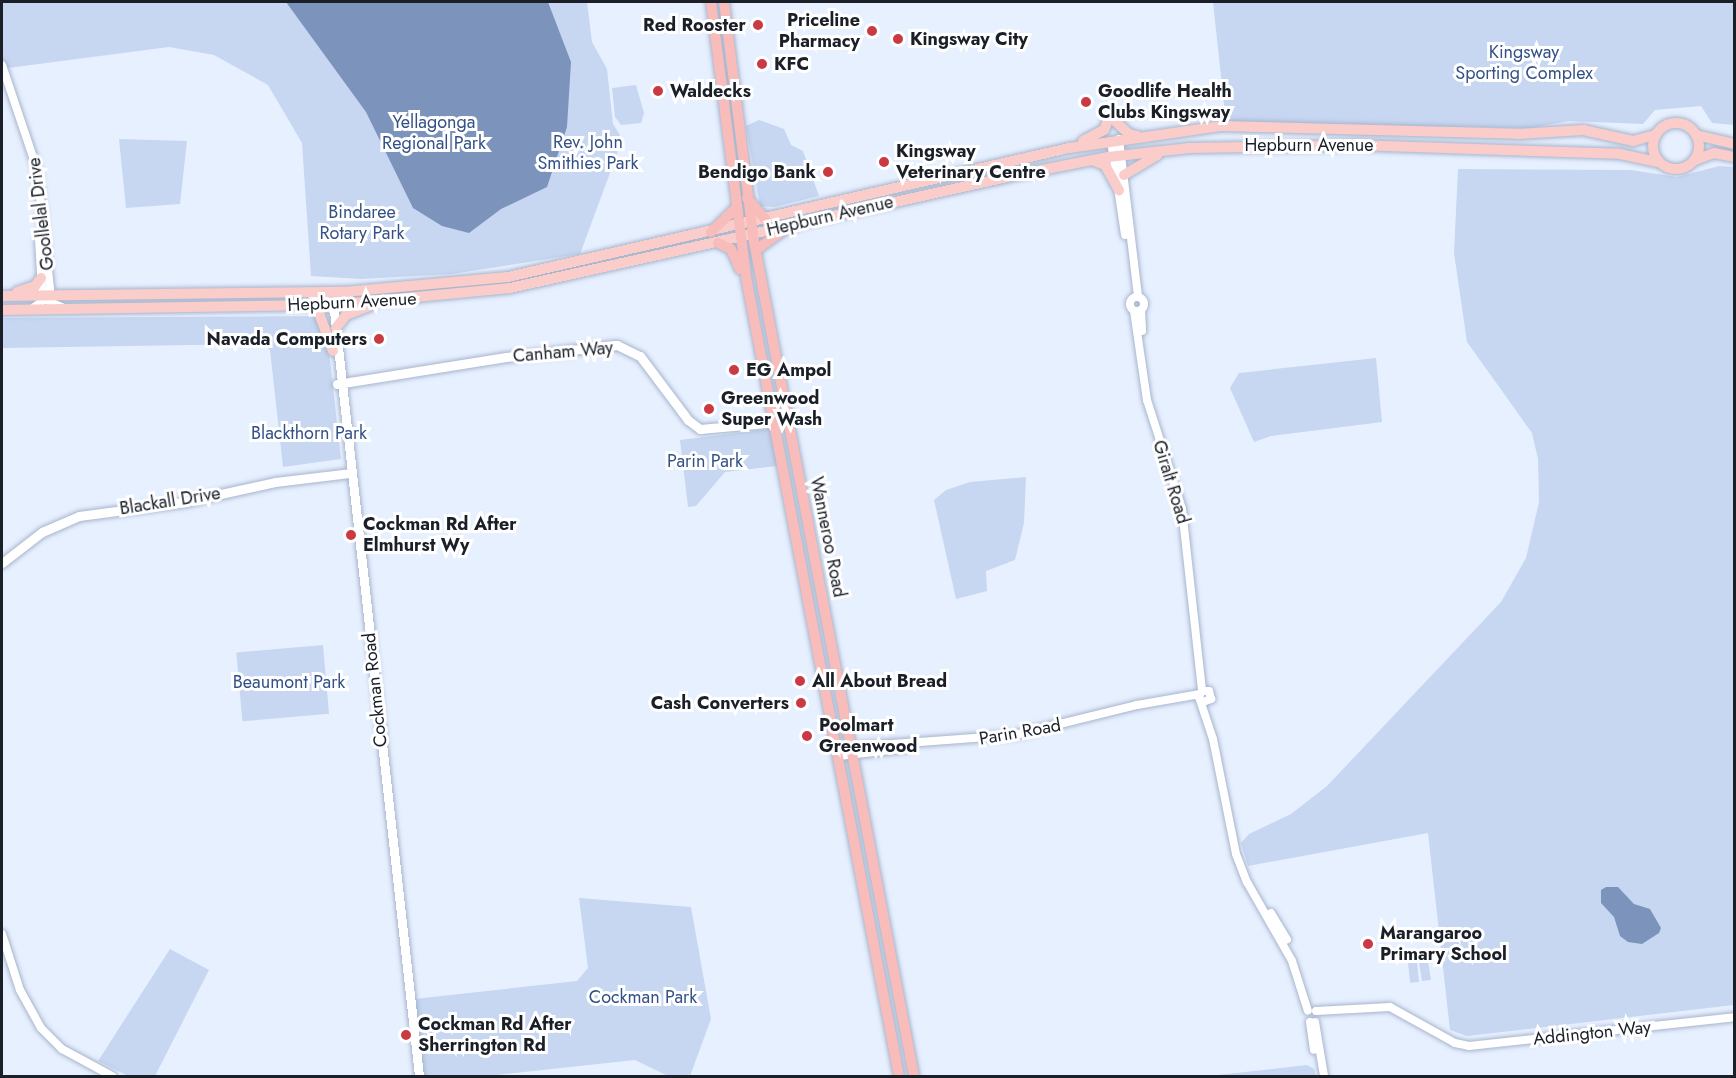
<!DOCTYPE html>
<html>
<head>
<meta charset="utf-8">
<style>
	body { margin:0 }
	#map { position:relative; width:1736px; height:1078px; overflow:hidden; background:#e7f0ff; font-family:Jost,sans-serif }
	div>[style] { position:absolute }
	.green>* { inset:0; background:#c7d6f1; transform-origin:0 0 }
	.water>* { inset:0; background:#7c94bc }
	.roads { filter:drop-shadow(0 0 2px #a7b5cd) drop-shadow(0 0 2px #a7b5cd) }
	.tertiary>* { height:8px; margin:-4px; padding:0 4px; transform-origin:4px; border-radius:4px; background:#fff }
	.tertiary>.ring { margin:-4px; padding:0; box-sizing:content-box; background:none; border:8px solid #fff; border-radius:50% }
	.secondary>* { height:9px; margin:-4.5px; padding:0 4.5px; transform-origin:4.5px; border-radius:4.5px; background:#fff }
	.primary>* { height:10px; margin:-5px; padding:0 5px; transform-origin:5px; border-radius:5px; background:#facdcb }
	.primary>.ring { margin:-5px; padding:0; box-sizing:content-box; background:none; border:10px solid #facdcb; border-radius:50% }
	.trunk>* { height:10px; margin:-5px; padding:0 5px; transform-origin:5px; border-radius:5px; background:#f8bcba }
	.dots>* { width:16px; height:16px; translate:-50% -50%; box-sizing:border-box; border:3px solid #fff; border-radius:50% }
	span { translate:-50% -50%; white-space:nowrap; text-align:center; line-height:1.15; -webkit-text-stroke:6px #fff; paint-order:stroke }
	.poi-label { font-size:18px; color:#1a1f28; font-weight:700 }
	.right { translate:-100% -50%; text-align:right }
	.left { translate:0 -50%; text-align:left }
	.park-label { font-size:18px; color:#335187 }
	.street-label { font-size:18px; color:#1a1f28 }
	.frame { position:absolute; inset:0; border:3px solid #1a1f28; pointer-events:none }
</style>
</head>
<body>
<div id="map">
	<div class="green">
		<div style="clip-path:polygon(2px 2px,587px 2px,592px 42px,607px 69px,613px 124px,620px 135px,617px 154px,580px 254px,452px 274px,361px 279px,311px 276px,302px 143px,268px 85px,214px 55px,169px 47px,8px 68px,2px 63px)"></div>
		<div style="clip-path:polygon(1213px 2px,1734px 2px,1734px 125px,1712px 123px,1701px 106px,1655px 110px,1643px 124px,1569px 121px,1530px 128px,1226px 123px)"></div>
		<div style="clip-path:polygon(636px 85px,644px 113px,641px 123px,621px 125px,615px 117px,612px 88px)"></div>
		<div style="clip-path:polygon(759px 120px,784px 129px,791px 145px,803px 151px,819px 196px,774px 207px,760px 206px,746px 126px)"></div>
		<div style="clip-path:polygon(119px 139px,187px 141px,180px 204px,126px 208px)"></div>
		<div style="clip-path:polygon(1719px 166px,1734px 167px,1734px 1005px,1467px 1036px,1450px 1030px,1428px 833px,1248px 866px,1241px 843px,1249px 834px,1291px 814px,1327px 786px,1501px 602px,1526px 558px,1539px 502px,1538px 459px,1532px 433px,1467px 342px,1454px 253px,1458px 169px,1631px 170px,1677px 177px)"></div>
		<div style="clip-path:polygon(325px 316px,341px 459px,283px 467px,270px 350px,263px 344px,2px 348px,2px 318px)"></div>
		<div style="clip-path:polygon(1376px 358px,1382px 422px,1271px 436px,1254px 442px,1230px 388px,1239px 373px)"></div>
		<div style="clip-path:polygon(770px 429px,777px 466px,725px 472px,696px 506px,688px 507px,680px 440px)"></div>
		<div style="clip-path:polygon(1026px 477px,1024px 523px,1015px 560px,986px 571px,987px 591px,956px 599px,934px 500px,946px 490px,970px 482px)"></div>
		<div style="left:323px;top:645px;width:69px;height:87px;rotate:85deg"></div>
		<div style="clip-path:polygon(579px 898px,691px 907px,711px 1019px,690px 1076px,668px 1076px,635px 1060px,488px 1076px,423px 1076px,414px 999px,577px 981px,588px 968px)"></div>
		<div style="clip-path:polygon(170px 949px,209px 970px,155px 1076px,128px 1076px,98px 1061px)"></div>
		<div style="left:1428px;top:961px;width:19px;height:9px;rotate:81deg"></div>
		<div style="left:1417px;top:962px;width:20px;height:9px;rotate:84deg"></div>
		<div style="clip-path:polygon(1307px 1065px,1314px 1069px,1316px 1076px,1209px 1076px)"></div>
	</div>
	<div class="water">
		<div style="clip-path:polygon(286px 2px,548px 2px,571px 62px,567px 127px,547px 187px,501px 209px,469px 233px,442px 226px,413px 208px,366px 112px)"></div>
		<div style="clip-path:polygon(1606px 887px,1618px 887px,1634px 904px,1650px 909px,1661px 928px,1659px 933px,1642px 944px,1628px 942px,1620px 936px,1614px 917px,1601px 903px,1601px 890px)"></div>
	</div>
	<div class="roads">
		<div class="tertiary">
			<div style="left:2px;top:65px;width:110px;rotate:71.4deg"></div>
			<div style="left:37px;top:169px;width:121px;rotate:83.8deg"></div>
			<div style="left:50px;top:289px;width:13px;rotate:119deg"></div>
			<div style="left:44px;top:300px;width:16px;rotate:145deg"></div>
			<div style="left:1119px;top:139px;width:159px;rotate:83.1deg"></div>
			<div style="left:1111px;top:141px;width:95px;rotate:81.5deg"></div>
			<div style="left:39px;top:239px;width:50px;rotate:86.6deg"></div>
			<div style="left:42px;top:289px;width:15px;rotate:58deg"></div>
			<div style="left:50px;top:302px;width:15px;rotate:23deg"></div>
			<div class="ring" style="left:1130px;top:297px;width:6px;height:6px"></div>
			<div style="left:1141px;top:310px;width:21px;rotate:87deg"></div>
			<div style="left:1134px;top:311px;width:90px;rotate:81.7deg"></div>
			<div style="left:1147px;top:400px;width:114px;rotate:72.2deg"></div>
			<div style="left:1182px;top:509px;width:183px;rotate:83.7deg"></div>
			<div style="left:1203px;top:702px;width:9px;rotate:-21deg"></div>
			<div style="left:1211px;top:699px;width:8px;rotate:-104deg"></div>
			<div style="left:1209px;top:691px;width:7px;rotate:180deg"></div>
			<div style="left:1202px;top:691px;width:7px;rotate:117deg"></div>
			<div style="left:1199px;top:697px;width:44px;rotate:71.6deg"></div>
			<div style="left:1213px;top:739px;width:117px;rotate:78.7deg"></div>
			<div style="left:1236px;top:854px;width:30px;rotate:69deg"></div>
			<div style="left:1247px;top:882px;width:91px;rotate:60.3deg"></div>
			<div style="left:1292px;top:961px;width:52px;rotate:72.3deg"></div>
			<div style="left:838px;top:748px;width:177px;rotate:-4.2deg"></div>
			<div style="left:1015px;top:735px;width:126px;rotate:-13.8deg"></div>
			<div style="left:1137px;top:705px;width:64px;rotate:-9.9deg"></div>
			<div style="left:839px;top:756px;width:69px;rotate:-6.6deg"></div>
			<div style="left:1271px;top:913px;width:31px;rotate:59deg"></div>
			<div style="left:2px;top:934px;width:59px;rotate:72.2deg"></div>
			<div style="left:20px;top:990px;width:43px;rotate:61.1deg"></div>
			<div style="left:41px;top:1028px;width:30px;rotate:45deg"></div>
			<div style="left:62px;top:1049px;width:57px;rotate:28.4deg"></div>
			<div style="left:1316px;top:1011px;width:74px;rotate:-3.1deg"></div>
			<div style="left:1390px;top:1007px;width:74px;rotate:29deg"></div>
			<div style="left:1455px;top:1043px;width:14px;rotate:12deg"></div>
			<div style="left:1469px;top:1046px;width:267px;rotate:-6.2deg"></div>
			<div style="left:1310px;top:1022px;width:28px;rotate:82deg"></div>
			<div style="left:1315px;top:1022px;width:55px;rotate:80.5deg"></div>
		</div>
		<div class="secondary">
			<div style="left:310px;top:293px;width:14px;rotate:21deg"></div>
			<div style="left:323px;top:298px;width:17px;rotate:50deg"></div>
			<div style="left:334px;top:311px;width:770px;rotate:83.66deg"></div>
			<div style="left:337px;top:384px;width:171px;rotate:-9.1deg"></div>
			<div style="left:506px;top:357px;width:112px;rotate:-6.2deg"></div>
			<div style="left:617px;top:345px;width:25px;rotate:26deg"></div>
			<div style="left:640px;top:356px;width:80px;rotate:53.1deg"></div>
			<div style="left:688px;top:420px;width:15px;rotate:37deg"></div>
			<div style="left:700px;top:429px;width:89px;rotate:-5.1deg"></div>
			<div style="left:2px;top:563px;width:51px;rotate:-37.8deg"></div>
			<div style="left:42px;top:532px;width:40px;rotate:-23.4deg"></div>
			<div style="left:79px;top:516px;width:106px;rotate:-7.6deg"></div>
			<div style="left:184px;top:502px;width:93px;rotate:-12.4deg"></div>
			<div style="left:275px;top:482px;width:77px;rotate:-6.8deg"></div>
		</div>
		<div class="primary">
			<div style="left:1114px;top:120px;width:21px;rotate:43deg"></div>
			<div style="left:1129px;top:134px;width:8px;rotate:14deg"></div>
			<div class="ring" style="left:1653px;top:123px;width:36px;height:36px"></div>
			<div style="left:1696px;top:135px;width:39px;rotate:13deg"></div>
			<div style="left:1083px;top:141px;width:24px;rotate:-28deg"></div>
			<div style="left:1104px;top:130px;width:11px;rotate:-68deg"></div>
			<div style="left:1092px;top:160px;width:14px;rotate:21deg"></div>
			<div style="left:1105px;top:165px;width:29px;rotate:61deg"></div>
			<div style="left:1695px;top:160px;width:20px;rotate:-20deg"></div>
			<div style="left:1714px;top:153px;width:20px;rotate:11deg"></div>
			<div style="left:1124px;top:175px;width:39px;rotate:-31deg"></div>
			<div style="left:17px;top:292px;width:19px;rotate:-18deg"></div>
			<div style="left:35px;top:286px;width:10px;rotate:-53deg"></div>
			<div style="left:2px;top:296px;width:342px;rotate:-0.7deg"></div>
			<div style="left:344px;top:292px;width:165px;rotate:-5.2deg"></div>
			<div style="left:508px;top:277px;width:576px;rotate:-12.95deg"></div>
			<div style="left:1069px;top:148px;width:155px;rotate:-8.2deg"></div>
			<div style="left:1222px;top:126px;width:296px;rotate:1.5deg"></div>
			<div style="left:1518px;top:134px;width:65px;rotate:-3.5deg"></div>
			<div style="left:1583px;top:130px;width:51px;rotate:12.4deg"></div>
			<div style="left:1633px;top:141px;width:24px;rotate:-15deg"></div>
			<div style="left:316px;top:305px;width:49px;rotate:69.7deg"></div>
			<div style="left:2px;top:310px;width:329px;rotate:-0.9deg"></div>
			<div style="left:331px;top:305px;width:180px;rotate:-5.4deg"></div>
			<div style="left:510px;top:288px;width:524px;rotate:-12.58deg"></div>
			<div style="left:1021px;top:174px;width:89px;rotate:-11.1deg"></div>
			<div style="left:1108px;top:157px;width:82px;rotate:-6.3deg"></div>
			<div style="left:1190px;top:148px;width:164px;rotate:-1deg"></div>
			<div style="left:1354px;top:145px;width:266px;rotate:1.9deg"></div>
			<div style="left:1620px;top:154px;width:40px;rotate:12deg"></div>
			<div style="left:336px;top:328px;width:16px;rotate:-52deg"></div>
			<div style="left:346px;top:315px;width:26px;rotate:-21deg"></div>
		</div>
		<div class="trunk">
			<div style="left:711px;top:2px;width:277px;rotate:82.7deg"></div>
			<div style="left:746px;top:277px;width:814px;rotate:79.16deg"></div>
			<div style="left:724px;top:2px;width:242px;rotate:82.9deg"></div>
			<div style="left:754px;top:242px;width:849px;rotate:79.14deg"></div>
			<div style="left:747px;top:198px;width:28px;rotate:49deg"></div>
			<div style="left:711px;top:232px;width:33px;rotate:-44deg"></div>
			<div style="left:718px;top:243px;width:14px;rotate:25deg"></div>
			<div style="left:731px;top:249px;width:22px;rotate:66deg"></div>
			<div style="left:756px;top:250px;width:32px;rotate:-36deg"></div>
			<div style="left:782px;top:231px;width:21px;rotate:-23deg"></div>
		</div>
	</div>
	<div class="dots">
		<div style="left:758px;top:25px;background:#c93a43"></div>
		<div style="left:872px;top:31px;background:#c93a43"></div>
		<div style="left:898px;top:39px;background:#c93a43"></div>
		<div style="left:762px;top:64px;background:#c93a43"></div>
		<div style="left:658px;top:91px;background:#c93a43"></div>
		<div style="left:1086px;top:102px;background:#c93a43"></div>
		<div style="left:884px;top:162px;background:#c93a43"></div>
		<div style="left:828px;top:172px;background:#c93a43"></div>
		<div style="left:379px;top:339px;background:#c93a43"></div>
		<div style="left:734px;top:370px;background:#c93a43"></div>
		<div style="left:709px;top:409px;background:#c93a43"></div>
		<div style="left:351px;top:535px;background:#c93a43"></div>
		<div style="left:800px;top:681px;background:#c93a43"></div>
		<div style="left:801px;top:703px;background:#c93a43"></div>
		<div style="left:807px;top:736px;background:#c93a43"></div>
		<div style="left:1368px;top:944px;background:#c93a43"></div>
		<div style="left:406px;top:1035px;background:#c93a43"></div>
	</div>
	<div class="poi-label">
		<span class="right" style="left:860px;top:31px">Priceline<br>Pharmacy</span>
		<span class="right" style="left:746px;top:25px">Red Rooster</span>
		<span class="left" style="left:910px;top:39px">Kingsway City</span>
		<span class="left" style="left:774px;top:64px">KFC</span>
		<span class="left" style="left:670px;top:91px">Waldecks</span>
		<span class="left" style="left:1098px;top:102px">Goodlife Health<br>Clubs Kingsway</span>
		<span class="left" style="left:896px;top:162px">Kingsway<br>Veterinary Centre</span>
		<span class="right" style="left:816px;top:172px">Bendigo Bank</span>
		<span class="right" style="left:367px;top:339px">Navada Computers</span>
		<span class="left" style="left:746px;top:370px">EG Ampol</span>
		<span class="left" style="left:721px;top:409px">Greenwood<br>Super Wash</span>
		<span class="left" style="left:363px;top:535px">Cockman Rd After<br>Elmhurst Wy</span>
		<span class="left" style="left:812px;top:681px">All About Bread</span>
		<span class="right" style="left:789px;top:703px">Cash Converters</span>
		<span class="left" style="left:819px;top:736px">Poolmart<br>Greenwood</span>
		<span class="left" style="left:1380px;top:944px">Marangaroo<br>Primary School</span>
		<span class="left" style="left:418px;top:1035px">Cockman Rd After<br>Sherrington Rd</span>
	</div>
	<div class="park-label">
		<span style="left:1524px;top:63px">Kingsway<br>Sporting Complex</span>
		<span style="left:434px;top:133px">Yellagonga<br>Regional Park</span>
		<span style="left:588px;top:153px">Rev. John<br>Smithies Park</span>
		<span style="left:362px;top:223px">Bindaree<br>Rotary Park</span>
		<span style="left:309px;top:433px">Blackthorn Park</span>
		<span style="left:705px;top:461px">Parin Park</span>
		<span style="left:289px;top:682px">Beaumont Park</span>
		<span style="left:643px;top:997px">Cockman Park</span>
	</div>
	<div class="street-label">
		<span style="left:1309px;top:145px">Hepburn Avenue</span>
		<span style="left:41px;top:214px;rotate:-97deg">Goollelal Drive</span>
		<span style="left:830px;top:216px;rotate:-13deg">Hepburn Avenue</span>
		<span style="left:352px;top:302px;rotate:-3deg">Hepburn Avenue</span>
		<span style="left:563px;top:352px;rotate:-5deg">Canham Way</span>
		<span style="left:1171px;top:482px;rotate:73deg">Giralt Road</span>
		<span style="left:170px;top:501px;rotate:-9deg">Blackall Drive</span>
		<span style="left:828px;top:537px;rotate:79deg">Wanneroo Road</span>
		<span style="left:375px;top:690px;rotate:-96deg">Cockman Road</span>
		<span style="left:1020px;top:732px;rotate:-10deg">Parin Road</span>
		<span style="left:1592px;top:1033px;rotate:-6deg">Addington Way</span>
	</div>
	<div class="frame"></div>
</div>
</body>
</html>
